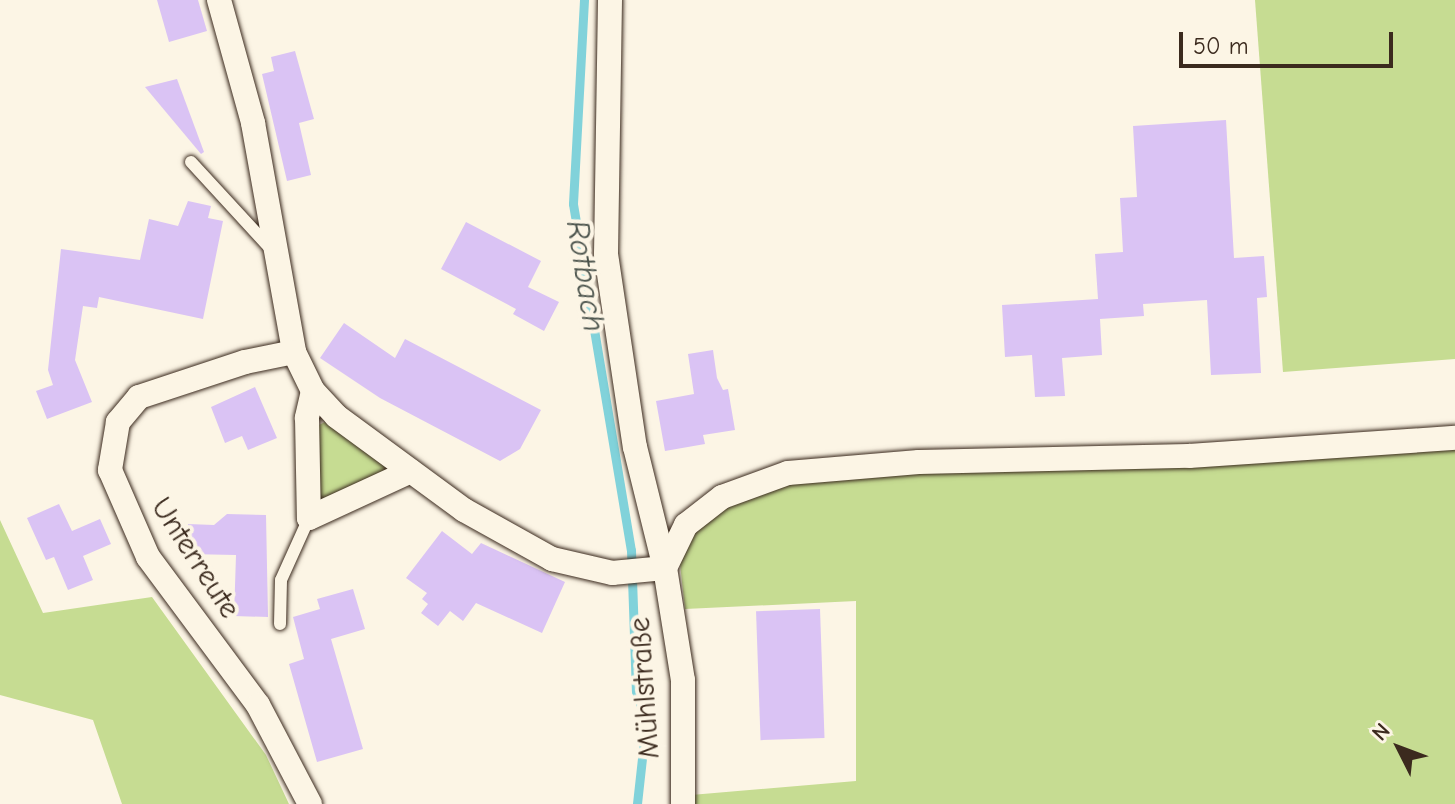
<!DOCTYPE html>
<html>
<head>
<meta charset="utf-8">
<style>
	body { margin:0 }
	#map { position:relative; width:1455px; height:804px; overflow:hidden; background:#fcf5e5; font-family:"Comic Neue",sans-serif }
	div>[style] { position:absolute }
	.green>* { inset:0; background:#c6dc92 }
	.stream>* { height:9px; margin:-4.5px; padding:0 4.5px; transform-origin:4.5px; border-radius:4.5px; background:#81d2da }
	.building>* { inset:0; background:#dac3f4; transform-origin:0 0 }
	.roads { filter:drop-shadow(0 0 2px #3b2a1e) drop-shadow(0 0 2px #3b2a1e) }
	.service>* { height:12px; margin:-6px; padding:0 6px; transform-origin:6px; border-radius:6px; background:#fcf5e5 }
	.minor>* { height:24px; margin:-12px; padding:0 12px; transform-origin:12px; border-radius:12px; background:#fcf5e5 }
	span { translate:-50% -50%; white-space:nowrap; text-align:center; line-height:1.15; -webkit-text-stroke:8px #fcf5e5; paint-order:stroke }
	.street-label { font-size:30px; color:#3b2a1e }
	.water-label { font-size:32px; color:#4c544d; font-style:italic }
	.north { position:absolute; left:1359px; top:708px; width:80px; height:80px; -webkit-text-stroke:6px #fcf5e5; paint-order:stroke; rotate:312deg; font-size:22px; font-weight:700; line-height:32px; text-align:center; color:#3b2a1e }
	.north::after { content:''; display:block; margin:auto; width:28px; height:36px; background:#3b2a1e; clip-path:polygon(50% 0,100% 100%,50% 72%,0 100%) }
	.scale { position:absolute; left:1179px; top:32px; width:214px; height:36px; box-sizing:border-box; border:4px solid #3b2a1e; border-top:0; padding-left:10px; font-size:24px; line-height:28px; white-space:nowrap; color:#3b2a1e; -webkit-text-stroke:6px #fcf5e5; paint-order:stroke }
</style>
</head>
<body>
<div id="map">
	<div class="green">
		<div style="clip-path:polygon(1255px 0,1455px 0,1455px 359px,1283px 372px)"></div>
		<div style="clip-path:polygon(325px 422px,388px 468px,386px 474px,320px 505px,319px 425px)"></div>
		<div style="clip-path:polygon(1455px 446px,1455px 804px,691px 804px,691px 795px,856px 781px,856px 601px,685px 609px,680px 564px,692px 537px,703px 523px,748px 493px,832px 475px)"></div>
		<div style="clip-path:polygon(0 520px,43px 613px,152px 597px,266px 755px,289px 804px,122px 804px,93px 720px,0 695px)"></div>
	</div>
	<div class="stream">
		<div style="left:584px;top:0;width:204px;rotate:93.1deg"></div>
		<div style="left:573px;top:204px;width:351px;rotate:80.5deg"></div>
		<div style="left:631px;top:550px;width:141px;rotate:88deg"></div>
		<div style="left:636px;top:691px;width:33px;rotate:72deg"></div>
		<div style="left:646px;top:722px;width:82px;rotate:96.3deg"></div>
	</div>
	<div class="building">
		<div style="clip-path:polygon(157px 0,198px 0,207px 31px,169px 42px)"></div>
		<div style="clip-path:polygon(295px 51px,314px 119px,299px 123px,311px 175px,287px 181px,262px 74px,274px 71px,271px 57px)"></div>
		<div style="clip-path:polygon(177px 79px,204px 152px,201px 154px,145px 87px)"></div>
		<div style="clip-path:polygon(1226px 120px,1234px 258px,1264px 256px,1267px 297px,1257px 298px,1261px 373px,1211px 375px,1207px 300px,1143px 304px,1144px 316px,1100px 319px,1102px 355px,1062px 358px,1065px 396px,1035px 397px,1032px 355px,1005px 357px,1002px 305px,1098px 299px,1095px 254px,1123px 252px,1120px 198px,1137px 197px,1133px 126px)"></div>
		<div style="clip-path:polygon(188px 201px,211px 206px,208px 218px,223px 221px,203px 319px,99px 297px,97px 308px,83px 306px,75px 360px,92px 402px,47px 419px,36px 391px,53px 385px,48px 370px,61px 249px,140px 260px,149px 219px,178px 226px)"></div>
		<div style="clip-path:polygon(466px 222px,541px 261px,528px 287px,559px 302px,544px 331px,513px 314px,516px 309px,441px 269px)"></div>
		<div style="clip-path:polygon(344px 323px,395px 358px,405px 339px,541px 410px,520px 449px,500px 461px,380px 398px,320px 358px)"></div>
		<div style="clip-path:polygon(713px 350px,717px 378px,723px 390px,728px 389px,735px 430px,703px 435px,705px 444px,665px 451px,656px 401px,694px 394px,688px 354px)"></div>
		<div style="clip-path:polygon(255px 387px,277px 438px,248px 450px,242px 436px,225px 443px,211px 407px)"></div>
		<div style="clip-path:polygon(59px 504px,72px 531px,100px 519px,111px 544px,83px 556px,93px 580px,68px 590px,54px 557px,46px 560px,27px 518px)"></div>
		<div style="clip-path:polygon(227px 514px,266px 515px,268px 617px,234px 616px,236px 555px,187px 554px,188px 524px,214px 525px)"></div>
		<div style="clip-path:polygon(442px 531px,472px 554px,481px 543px,565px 582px,542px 633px,476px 603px,463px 621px,450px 611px,438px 626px,421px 613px,428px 604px,422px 599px,427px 593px,406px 578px)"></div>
		<div style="clip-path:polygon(353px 589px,365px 629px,331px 639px,363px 749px,317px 762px,289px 664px,304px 659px,293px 617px,320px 609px,317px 599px)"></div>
		<div style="left:820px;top:609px;width:129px;height:64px;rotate:88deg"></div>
	</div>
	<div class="roads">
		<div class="service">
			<div style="left:191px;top:162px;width:120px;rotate:47.4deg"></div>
			<div style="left:280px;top:624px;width:44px;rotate:-88.7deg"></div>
			<div style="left:281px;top:580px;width:68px;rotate:-65.7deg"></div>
		</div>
		<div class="minor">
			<div style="left:219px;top:0;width:128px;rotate:74.5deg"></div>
			<div style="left:253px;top:123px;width:233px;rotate:79.8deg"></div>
			<div style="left:294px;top:352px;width:43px;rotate:64deg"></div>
			<div style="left:313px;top:391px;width:34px;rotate:47deg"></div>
			<div style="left:336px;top:416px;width:159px;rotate:36.3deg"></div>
			<div style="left:464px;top:510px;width:101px;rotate:29.1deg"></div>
			<div style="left:552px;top:559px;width:62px;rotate:13.1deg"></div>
			<div style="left:612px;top:573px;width:53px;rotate:-5.4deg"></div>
			<div style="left:610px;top:0;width:254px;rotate:90.9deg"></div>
			<div style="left:606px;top:254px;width:195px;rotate:81.5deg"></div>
			<div style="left:635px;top:447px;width:125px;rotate:76.1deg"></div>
			<div style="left:665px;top:568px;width:113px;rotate:80.9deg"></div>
			<div style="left:683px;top:680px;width:124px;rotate:90deg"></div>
			<div style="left:294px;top:352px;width:50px;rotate:168.5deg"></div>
			<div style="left:245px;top:362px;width:112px;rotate:161.7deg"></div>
			<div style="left:139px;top:397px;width:33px;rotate:130deg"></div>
			<div style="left:118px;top:422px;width:49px;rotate:99.5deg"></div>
			<div style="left:110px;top:470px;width:95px;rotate:66.4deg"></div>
			<div style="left:148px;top:557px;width:184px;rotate:53.4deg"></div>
			<div style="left:258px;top:705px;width:112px;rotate:62.3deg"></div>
			<div style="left:313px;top:391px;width:28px;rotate:103deg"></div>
			<div style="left:307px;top:418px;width:100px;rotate:88.9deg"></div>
			<div style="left:309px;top:518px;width:112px;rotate:-24.7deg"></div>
			<div style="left:665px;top:568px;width:48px;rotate:-64deg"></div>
			<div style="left:686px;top:525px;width:46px;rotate:-37.9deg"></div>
			<div style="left:722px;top:497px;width:70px;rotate:-20deg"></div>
			<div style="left:788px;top:473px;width:131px;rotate:-4.8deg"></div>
			<div style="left:919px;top:462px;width:270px;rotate:-1.3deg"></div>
			<div style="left:1189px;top:456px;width:267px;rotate:-3.9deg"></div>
		</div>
	</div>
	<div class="street-label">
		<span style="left:195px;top:558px;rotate:57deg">Unterreute</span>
		<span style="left:645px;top:688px;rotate:-94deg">Mühlstraße</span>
	</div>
	<div class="water-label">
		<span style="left:585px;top:276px;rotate:81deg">Rotbach</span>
	</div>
	<div class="north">N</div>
	<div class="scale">50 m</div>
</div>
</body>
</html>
